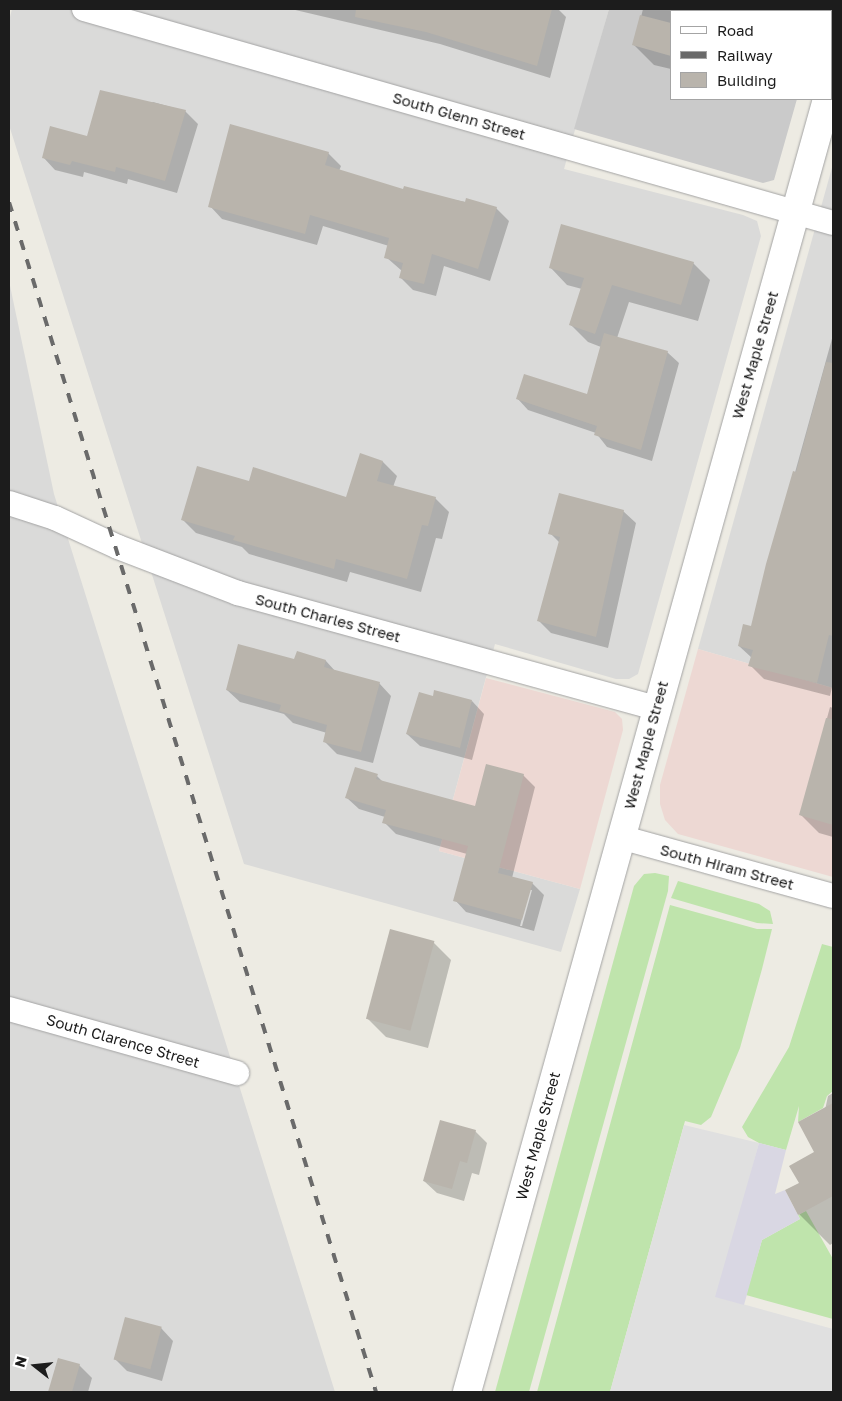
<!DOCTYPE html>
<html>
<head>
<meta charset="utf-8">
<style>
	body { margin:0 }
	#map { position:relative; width:842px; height:1401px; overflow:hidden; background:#edebe3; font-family:"Golos Text",sans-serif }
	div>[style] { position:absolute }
	.residential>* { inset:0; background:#dadad9 }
	.commercial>* { inset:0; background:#edd8d3 }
	.religious>* { inset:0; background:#cacaca }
	.grass>* { inset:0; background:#bfe4ac }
	.parking>* { inset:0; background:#e0e0e0 }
	.plaza>* { inset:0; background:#d9d7e3 }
	.shadow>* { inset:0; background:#0003 }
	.building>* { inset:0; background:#b9b4ac; transform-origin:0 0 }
	.roads { filter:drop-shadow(0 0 1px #a3a3a3) drop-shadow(0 0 1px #a3a3a3) }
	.minor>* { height:24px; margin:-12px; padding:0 12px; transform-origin:12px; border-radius:12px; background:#fff }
	.tertiary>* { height:28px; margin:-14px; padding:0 14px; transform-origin:14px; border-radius:14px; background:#fff }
	.rail>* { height:4px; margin-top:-2px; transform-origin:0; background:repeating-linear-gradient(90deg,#6a6a6a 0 10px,transparent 0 20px) }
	span { translate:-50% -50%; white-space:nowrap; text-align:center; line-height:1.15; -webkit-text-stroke:4.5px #fff; paint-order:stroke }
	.street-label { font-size:15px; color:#1c1c1c }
	.frame { position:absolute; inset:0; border:10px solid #1c1c1c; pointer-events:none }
	.legend { position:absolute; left:670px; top:10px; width:162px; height:90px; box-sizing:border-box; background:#fff; border:1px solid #a4a4a4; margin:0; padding:6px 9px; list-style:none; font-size:15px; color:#1c1c1c }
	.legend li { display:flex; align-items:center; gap:10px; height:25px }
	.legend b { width:25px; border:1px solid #a4a4a4 }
	.north { position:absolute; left:10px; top:1341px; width:50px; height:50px; -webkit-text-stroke:4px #fff; paint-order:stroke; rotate:286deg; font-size:14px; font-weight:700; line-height:20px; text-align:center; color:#1c1c1c }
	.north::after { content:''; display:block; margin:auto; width:18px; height:22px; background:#1c1c1c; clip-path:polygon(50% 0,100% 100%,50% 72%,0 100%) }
</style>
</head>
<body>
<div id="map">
	<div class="residential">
		<div style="clip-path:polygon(12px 9px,609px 9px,564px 169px,743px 215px,757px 221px,761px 236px,638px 674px,629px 679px,616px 679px,495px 644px,439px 851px,580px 889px,561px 952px,244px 864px,9px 125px,9px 21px)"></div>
		<div style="clip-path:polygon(833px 164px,833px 688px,698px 649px)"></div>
		<div style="clip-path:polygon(9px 281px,54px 494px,335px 1392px,9px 1392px)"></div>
	</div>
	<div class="commercial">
		<div style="clip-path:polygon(698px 649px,833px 688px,833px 877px,678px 834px,665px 820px,660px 804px,660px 785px)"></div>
		<div style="clip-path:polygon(486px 678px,615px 712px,622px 719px,623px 730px,580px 889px,439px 851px)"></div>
	</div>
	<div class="religious">
		<div style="clip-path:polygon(609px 9px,823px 9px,671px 11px,671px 99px,797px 99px,774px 180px,763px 183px,574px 129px)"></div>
	</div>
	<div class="grass">
		<div style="clip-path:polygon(655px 873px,669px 876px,668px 891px,529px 1392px,495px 1392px,634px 886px,644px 874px)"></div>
		<div style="clip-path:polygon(678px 881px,759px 904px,770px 911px,773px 924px,757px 923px,671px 898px)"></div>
		<div style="clip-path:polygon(670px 905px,757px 929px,772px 929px,762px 969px,740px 1048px,711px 1117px,701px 1125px,685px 1121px,610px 1392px,537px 1392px)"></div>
		<div style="clip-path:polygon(822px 944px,833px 947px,833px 1091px,827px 1096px,823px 1108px,798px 1122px,799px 1106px,786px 1150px,759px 1143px,748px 1137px,742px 1127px,789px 1047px)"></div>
		<div style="clip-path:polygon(806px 1211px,833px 1259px,833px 1319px,746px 1295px,762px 1240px,800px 1219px,798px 1215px)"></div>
	</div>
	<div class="parking">
		<div style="clip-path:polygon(684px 1125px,759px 1143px,717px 1297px,833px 1329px,833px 1392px,610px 1392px)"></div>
	</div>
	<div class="plaza">
		<div style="clip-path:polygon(759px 1143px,786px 1150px,775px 1194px,785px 1190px,800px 1219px,762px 1240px,744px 1305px,715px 1297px)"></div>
	</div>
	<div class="shadow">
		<div style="clip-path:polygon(291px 9px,558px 9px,566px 17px,550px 78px,440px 44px)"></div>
		<div style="clip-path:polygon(643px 9px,786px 9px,671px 11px,671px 69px,654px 65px,634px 45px)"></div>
		<div style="clip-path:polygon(153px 102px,185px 111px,198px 124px,177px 193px,128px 179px,127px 184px,84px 172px,83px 177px,55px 170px,43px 157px,88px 138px)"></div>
		<div style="clip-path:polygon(328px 153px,341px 166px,339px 171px,404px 190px,496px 208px,509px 221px,490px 281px,444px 266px,436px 296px,413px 290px,400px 277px,402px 271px,386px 257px,389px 246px,323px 226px,317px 245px,222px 219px,210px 206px)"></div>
		<div style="clip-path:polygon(693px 263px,710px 280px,698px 321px,629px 302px,617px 338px,667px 352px,679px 363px,652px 461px,607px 447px,596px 433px,528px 410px,517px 398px,588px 395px,601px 347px,588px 342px,571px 325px,582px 289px,567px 285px,550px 267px)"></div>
		<div style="clip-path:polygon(833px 335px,833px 683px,830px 696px,764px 679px,750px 665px,752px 658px,739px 646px,752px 628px)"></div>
		<div style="clip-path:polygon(361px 455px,383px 462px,397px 476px,393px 487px,435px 498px,449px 512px,442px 539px,436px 538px,421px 592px,350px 572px,347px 582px,249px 554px,242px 547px,196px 533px,182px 519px,250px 483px,347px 498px)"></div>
		<div style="clip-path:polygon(623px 511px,636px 523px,608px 648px,551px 633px,539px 621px,560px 543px,550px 533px)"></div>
		<div style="clip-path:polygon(298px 653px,326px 661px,336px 672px,379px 683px,391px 696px,373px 763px,337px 754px,324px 741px,327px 733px,293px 723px,284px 714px,240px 702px,227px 690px,295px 661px)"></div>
		<div style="clip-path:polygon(472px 701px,484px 714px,472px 760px,420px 746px,407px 734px)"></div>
		<div style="clip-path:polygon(830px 707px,833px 708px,833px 837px,819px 833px,801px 815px)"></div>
		<div style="clip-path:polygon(evenodd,523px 775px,535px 787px,512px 878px,532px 883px,544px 895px,534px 931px,466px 912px,455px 900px,467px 854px,396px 834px,384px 822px,385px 817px,359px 809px,347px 798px,377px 776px,383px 782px,476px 807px,523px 775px,529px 890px,532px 890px,522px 926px,520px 926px,529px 890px)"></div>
		<div style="clip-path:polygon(433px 942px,451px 960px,428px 1048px,386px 1037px,368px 1019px)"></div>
		<div style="clip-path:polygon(833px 1093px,833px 1243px,830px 1245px,799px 1214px,800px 1183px,816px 1152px,828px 1096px)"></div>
		<div style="clip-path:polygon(475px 1131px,487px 1143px,479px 1175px,472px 1173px,464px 1201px,437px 1193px,424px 1181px)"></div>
		<div style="clip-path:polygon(161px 1328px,173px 1341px,162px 1381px,127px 1371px,114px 1358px)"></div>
		<div style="clip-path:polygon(58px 1359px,79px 1365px,92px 1378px,88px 1392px,49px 1392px)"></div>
	</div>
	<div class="building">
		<div style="clip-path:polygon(356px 9px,552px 9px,537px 66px,426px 32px,355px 17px)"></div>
		<div style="clip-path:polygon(640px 15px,671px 23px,671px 56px,632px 45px)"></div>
		<div style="clip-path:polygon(100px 90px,186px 110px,165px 181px,116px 167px,115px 172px,72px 161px,70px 165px,42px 158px,50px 126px,87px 136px)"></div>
		<div style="clip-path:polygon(230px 124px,329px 152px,325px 165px,403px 189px,404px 186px,465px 202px,466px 198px,497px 207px,478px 269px,432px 254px,424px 284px,399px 278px,403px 263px,384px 258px,389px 238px,310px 215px,305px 234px,208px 207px)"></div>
		<div style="clip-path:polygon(561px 224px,694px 262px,681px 305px,612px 285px,595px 334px,569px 325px,584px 278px,549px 268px)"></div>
		<div style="clip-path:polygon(604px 333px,668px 351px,641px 450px,594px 435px,597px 426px,516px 399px,524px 374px,587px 394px)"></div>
		<div style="clip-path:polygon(826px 362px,833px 363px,833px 636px,829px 635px,817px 683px,748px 666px,753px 650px,738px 646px,743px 624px,751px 626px,766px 564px,793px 471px,796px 472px)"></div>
		<div style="clip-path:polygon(360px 453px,383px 461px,377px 481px,436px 497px,428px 526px,422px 525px,407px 579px,336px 559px,334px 569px,233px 540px,235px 536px,181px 520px,197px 466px,249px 481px,253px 467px,346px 497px)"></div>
		<div style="clip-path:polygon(559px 493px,624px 510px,596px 637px,537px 621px,560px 537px,548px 534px)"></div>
		<div style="clip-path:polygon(238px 644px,294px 659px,297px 651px,326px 660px,324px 667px,380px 682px,361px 752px,323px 742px,327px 725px,279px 711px,281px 705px,226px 690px)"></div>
		<div style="clip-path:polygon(434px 690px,472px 700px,460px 748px,406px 734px,419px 692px,433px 696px)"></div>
		<div style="clip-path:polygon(826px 718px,833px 719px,833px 825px,799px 815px)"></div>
		<div style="clip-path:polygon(486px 764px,524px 774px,498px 873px,533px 882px,522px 920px,453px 901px,468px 846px,382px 823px,386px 810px,345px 798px,355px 767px,378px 774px,376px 779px,475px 806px)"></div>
		<div style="left:390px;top:929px;width:46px;height:93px;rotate:15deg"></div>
		<div style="clip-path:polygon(833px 1103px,833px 1196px,798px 1215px,785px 1190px,799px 1183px,789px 1166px,814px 1152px,798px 1122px)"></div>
		<div style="clip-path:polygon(440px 1120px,476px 1130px,467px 1163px,460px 1161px,452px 1189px,423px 1181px)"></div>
		<div style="left:125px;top:1317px;width:38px;height:44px;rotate:15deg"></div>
		<div style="clip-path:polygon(58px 1358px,80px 1364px,72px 1392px,48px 1392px)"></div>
	</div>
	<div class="roads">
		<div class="minor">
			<div style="left:84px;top:9px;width:779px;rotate:15.95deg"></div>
			<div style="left:9px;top:503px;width:48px;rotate:18.1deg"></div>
			<div style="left:55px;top:518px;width:69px;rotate:24.7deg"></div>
			<div style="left:118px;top:547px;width:129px;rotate:21deg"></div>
			<div style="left:238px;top:593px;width:434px;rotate:15.4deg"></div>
			<div style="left:620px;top:837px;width:221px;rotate:15.5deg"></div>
			<div style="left:9px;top:1009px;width:237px;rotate:15.7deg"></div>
		</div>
		<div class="tertiary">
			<div style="left:831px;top:84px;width:9px;rotate:-77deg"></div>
			<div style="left:467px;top:1392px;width:1342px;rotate:-74.44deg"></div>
		</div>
	</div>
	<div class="rail">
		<div style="left:9px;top:202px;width:1245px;rotate:72.86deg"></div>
	</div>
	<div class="street-label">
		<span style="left:459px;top:116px;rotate:16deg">South Glenn Street</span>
		<span style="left:755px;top:355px;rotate:-74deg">West Maple Street</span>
		<span style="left:328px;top:618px;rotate:15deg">South Charles Street</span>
		<span style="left:646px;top:745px;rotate:-75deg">West Maple Street</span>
		<span style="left:727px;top:867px;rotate:15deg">South Hiram Street</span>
		<span style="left:123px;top:1041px;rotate:16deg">South Clarence Street</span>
		<span style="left:538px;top:1136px;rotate:-75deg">West Maple Street</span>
	</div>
	<div class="frame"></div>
	<ul class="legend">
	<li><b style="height:6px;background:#fff"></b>Road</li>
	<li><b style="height:6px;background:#6a6a6a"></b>Railway</li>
	<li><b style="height:14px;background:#b9b4ac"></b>Building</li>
	</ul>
	<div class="north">N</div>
</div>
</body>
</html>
